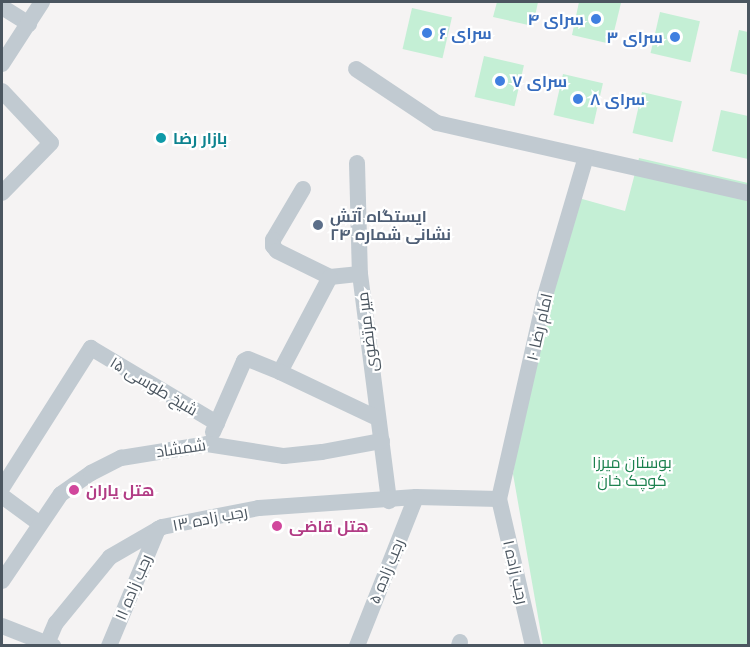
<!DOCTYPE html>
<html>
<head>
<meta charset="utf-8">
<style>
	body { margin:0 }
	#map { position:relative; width:750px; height:647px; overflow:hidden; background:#f5f3f3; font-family:Mulish,Cairo,sans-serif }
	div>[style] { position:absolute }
	.green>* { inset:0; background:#c4efd5; transform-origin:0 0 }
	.minor>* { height:16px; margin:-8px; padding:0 8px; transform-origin:8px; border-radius:8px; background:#c1cad1 }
	.dots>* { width:16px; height:16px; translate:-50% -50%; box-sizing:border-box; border:3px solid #fff; border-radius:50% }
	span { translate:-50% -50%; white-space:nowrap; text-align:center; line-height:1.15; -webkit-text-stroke:4.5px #fff; paint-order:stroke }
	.shop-label { font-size:16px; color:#366cbe; font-weight:700 }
	.right { translate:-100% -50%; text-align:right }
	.left { translate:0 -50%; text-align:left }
	.culture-label { font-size:16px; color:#0d838f; font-weight:700 }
	.service-label { font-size:16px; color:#4e5e75; font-weight:700 }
	.street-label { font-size:16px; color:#4b5660 }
	.park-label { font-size:16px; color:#1b814e }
	.hotel-label { font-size:16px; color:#b23c85; font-weight:700 }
	.frame { position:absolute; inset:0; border:3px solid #4b5660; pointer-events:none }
</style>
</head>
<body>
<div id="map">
	<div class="green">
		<div style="clip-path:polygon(497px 2px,538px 2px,533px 26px,493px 17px)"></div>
		<div style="clip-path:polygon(579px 2px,621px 3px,611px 44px,572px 35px)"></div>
		<div style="left:412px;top:8px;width:41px;height:42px;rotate:13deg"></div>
		<div style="left:660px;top:12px;width:41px;height:42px;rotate:13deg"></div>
		<div style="clip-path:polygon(739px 30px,748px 32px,748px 75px,730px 71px)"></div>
		<div style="left:484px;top:56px;width:41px;height:42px;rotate:13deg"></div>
		<div style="left:563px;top:74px;width:41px;height:42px;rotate:13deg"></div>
		<div style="left:642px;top:92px;width:41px;height:42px;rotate:13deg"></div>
		<div style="clip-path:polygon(721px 110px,748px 116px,748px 159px,712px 151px)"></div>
		<div style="clip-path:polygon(639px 158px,748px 183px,748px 645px,543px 645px,513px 474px,534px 341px,568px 195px,625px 211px)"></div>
	</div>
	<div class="minor">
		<div style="left:2px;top:7px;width:32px;rotate:32deg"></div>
		<div style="left:2px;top:64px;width:74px;rotate:-57.2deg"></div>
		<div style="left:356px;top:69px;width:97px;rotate:33.7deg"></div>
		<div style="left:437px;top:123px;width:319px;rotate:12.7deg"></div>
		<div style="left:2px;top:91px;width:71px;rotate:46.7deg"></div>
		<div style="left:51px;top:143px;width:70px;rotate:134.4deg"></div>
		<div style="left:357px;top:163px;width:111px;rotate:88.5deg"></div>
		<div style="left:360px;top:274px;width:229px;rotate:82.7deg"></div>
		<div style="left:303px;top:189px;width:59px;rotate:120.5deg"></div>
		<div style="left:273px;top:240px;width:6px;rotate:90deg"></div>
		<div style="left:273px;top:246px;width:6px;rotate:51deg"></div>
		<div style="left:277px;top:251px;width:59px;rotate:26.1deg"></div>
		<div style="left:330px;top:277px;width:30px;rotate:-6deg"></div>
		<div style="left:280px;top:372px;width:107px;rotate:-62.2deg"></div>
		<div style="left:213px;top:432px;width:77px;rotate:-66.4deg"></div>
		<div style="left:244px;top:361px;width:4px;rotate:-27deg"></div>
		<div style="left:248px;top:359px;width:35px;rotate:22deg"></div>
		<div style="left:280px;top:372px;width:107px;rotate:25.4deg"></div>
		<div style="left:2px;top:488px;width:166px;rotate:-57.6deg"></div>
		<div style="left:91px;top:348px;width:147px;rotate:30.8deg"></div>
		<div style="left:2px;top:496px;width:47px;rotate:36.4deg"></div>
		<div style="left:2px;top:581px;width:105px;rotate:-55.9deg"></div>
		<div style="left:61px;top:494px;width:37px;rotate:-35deg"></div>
		<div style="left:91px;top:473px;width:34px;rotate:-27deg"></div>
		<div style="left:121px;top:458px;width:87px;rotate:-9.2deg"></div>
		<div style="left:207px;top:444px;width:78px;rotate:8.9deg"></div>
		<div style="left:284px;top:456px;width:38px;rotate:-6deg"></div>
		<div style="left:322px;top:452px;width:61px;rotate:-10.4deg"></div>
		<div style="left:2px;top:626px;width:55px;rotate:21.4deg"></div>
		<div style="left:46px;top:646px;width:25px;rotate:-67deg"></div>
		<div style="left:56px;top:623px;width:85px;rotate:-50.7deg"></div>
		<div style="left:110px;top:557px;width:60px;rotate:-30deg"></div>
		<div style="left:162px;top:527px;width:99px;rotate:-11.1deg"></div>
		<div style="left:259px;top:508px;width:157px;rotate:-4deg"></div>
		<div style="left:416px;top:497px;width:83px;rotate:1.4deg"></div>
		<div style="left:109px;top:646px;width:127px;rotate:-67.3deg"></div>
		<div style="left:357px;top:646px;width:160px;rotate:-68.4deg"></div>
		<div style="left:459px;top:646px;width:4px;rotate:-76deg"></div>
		<div style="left:533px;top:646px;width:151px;rotate:-103deg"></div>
		<div style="left:499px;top:499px;width:208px;rotate:-77.2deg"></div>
		<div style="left:545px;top:296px;width:145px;rotate:-73.6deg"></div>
	</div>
	<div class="dots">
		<div style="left:596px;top:19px;background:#3f7fe0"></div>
		<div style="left:427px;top:33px;background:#3f7fe0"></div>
		<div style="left:675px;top:37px;background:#3f7fe0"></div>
		<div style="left:500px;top:81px;background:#3f7fe0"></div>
		<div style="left:578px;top:99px;background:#3f7fe0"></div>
		<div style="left:161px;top:138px;background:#0f9aa8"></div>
		<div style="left:318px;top:225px;background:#5c6f8a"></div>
		<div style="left:74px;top:490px;background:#d1479c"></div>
		<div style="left:277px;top:526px;background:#d1479c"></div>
	</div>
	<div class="shop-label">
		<span class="right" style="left:584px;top:19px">سرای ۴</span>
		<span class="left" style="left:439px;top:33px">سرای ۶</span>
		<span class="right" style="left:663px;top:37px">سرای ۳</span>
		<span class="left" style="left:512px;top:81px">سرای ۷</span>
		<span class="left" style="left:590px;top:99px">سرای ۸</span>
	</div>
	<div class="culture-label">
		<span class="left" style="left:173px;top:138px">بازار رضا</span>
	</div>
	<div class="service-label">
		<span class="left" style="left:330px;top:225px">ایستگاه آتش<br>نشانی شماره ۲۴</span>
	</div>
	<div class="street-label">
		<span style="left:539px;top:327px;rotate:-77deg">امام رضا ۱۰</span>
		<span style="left:367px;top:332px;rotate:-97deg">میر مرتضوی</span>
		<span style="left:154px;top:386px;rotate:31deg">۱۵ شیخ طوسی</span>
		<span style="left:181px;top:448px;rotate:-8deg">شمشاد</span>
		<span style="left:210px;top:518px;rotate:-11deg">رجب زاده ۱۳</span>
		<span style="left:386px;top:571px;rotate:-68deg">رجب زاده ۵</span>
		<span style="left:516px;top:572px;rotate:77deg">رجب زاده ۱</span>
		<span style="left:133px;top:587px;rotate:-67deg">رجب زاده ۱۱</span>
	</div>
	<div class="park-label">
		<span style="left:632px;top:471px">بوستان میرزا<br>کوچک خان</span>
	</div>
	<div class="hotel-label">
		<span class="left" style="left:86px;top:490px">هتل یاران</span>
		<span class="left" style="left:289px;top:526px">هتل قاضی</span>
	</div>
	<div class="frame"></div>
</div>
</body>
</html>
